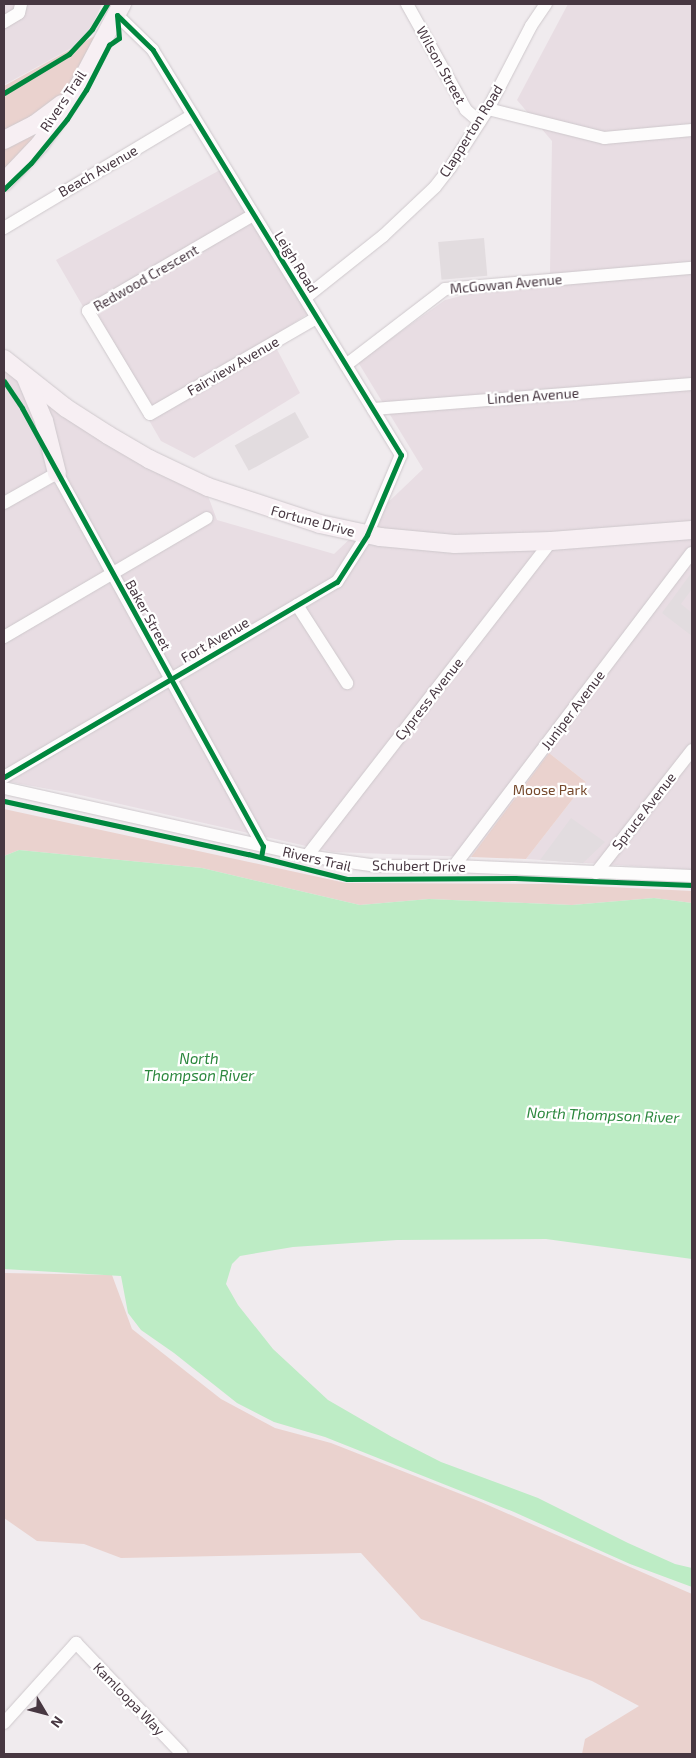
<!DOCTYPE html>
<html>
<head>
<meta charset="utf-8">
<style>
	body { margin:0 }
	#map { position:relative; width:696px; height:1758px; overflow:hidden; background:#f0ebee; font-family:"Exo 2",sans-serif }
	div>[style] { position:absolute }
	.residential>* { inset:0; background:#e8dde3 }
	.green>* { inset:0; background:#ead2ce }
	.parking>* { inset:0; background:#e2dcdf; transform-origin:0 0 }
	.water>* { inset:0; background:#bdecc5 }
	.roads { filter:drop-shadow(0 0 1px #cec8cc) drop-shadow(0 0 1px #cec8cc) }
	.street>* { height:12px; margin:-6px; padding:0 6px; transform-origin:6px; border-radius:6px; background:#fdfcfc }
	.secondary>* { height:18px; margin:-9px; padding:0 9px; transform-origin:9px; border-radius:9px; background:#f7eff3 }
	.cycleway>* { height:5px; margin:-2.5px; padding:0 2.5px; transform-origin:2.5px; border-radius:2.5px; background:#00873e }
	span { translate:-50% -50%; white-space:nowrap; text-align:center; line-height:1.15; -webkit-text-stroke:4.5px #fff; paint-order:stroke }
	.street-label { font-size:14px; color:#473741 }
	.park-label { font-size:14px; color:#76492c }
	.water-label { font-size:15px; color:#2b873d; font-style:italic }
	.frame { position:absolute; inset:0; border:5px solid #473741; pointer-events:none }
	.north { position:absolute; left:20px; top:1688px; width:50px; height:50px; -webkit-text-stroke:4px #fff; paint-order:stroke; rotate:127deg; font-size:14px; font-weight:700; line-height:20px; text-align:center; color:#473741 }
	.north::after { content:''; display:block; margin:auto; width:18px; height:22px; background:#473741; clip-path:polygon(50% 0,100% 100%,50% 72%,0 100%) }
</style>
</head>
<body>
<div id="map">
	<div class="residential">
		<div style="clip-path:polygon(4px 4px,102px 4px,86px 40px,4px 85px)"></div>
		<div style="clip-path:polygon(568px 4px,692px 4px,692px 870px,526px 859px,586px 782px,549px 753px,471px 857px,333px 852px,71px 793px,4px 781px,4px 367px,208px 496px,217px 520px,334px 554px,423px 469px,358px 362px,445px 300px,550px 273px,552px 141px,517px 100px)"></div>
		<div style="clip-path:polygon(220px 170px,309px 313px,271px 338px,300px 393px,194px 458px,161px 441px,56px 260px)"></div>
	</div>
	<div class="green">
		<div style="clip-path:polygon(102px 32px,68px 94px,4px 135px,4px 86px)"></div>
		<div style="clip-path:polygon(51px 119px,4px 176px,4px 146px)"></div>
		<div style="clip-path:polygon(549px 753px,586px 782px,526px 859px,471px 857px)"></div>
		<div style="clip-path:polygon(4px 809px,346px 883px,549px 884px,692px 891px,692px 903px,654px 898px,572px 905px,429px 899px,360px 905px,202px 868px,19px 850px,4px 856px)"></div>
		<div style="clip-path:polygon(4px 1273px,112px 1275px,132px 1329px,221px 1399px,275px 1428px,331px 1443px,481px 1502px,692px 1594px,692px 1754px,582px 1754px,585px 1739px,639px 1706px,592px 1681px,421px 1619px,361px 1553px,121px 1558px,84px 1544px,37px 1541px,4px 1518px)"></div>
	</div>
	<div class="parking">
		<div style="left:484px;top:238px;width:38px;height:46px;rotate:85deg"></div>
		<div style="left:295px;top:412px;width:29px;height:69px;rotate:61deg"></div>
		<div style="clip-path:polygon(692px 572px,692px 589px,681px 604px,692px 613px,692px 636px,662px 613px)"></div>
		<div style="clip-path:polygon(571px 818px,605px 842px,583px 863px,540px 860px)"></div>
	</div>
	<div class="water">
		<div style="clip-path:polygon(19px 850px,202px 868px,360px 905px,429px 899px,572px 905px,654px 898px,692px 903px,692px 1259px,546px 1239px,397px 1240px,293px 1247px,240px 1256px,232px 1264px,226px 1284px,238px 1305px,273px 1349px,328px 1400px,392px 1437px,441px 1462px,538px 1498px,628px 1543px,675px 1564px,692px 1568px,692px 1587px,630px 1564px,514px 1512px,325px 1437px,274px 1422px,237px 1403px,174px 1353px,141px 1330px,128px 1313px,121px 1276px,4px 1269px,4px 856px)"></div>
	</div>
	<div class="roads">
		<div class="street">
			<div style="left:407px;top:4px;width:121px;rotate:60.9deg"></div>
			<div style="left:466px;top:110px;width:18px;rotate:41deg"></div>
			<div style="left:4px;top:22px;width:17px;rotate:-31deg"></div>
			<div style="left:19px;top:13px;width:9px;rotate:-77deg"></div>
			<div style="left:488px;top:109px;width:120px;rotate:14deg"></div>
			<div style="left:604px;top:138px;width:88px;rotate:-5.2deg"></div>
			<div style="left:253px;top:215px;width:191px;rotate:149.8deg"></div>
			<div style="left:88px;top:311px;width:120px;rotate:59deg"></div>
			<div style="left:150px;top:414px;width:192px;rotate:-30deg"></div>
			<div style="left:4px;top:228px;width:220px;rotate:-30.9deg"></div>
			<div style="left:305px;top:298px;width:100px;rotate:-38.5deg"></div>
			<div style="left:383px;top:236px;width:71px;rotate:-43.3deg"></div>
			<div style="left:435px;top:187px;width:24px;rotate:-52deg"></div>
			<div style="left:450px;top:168px;width:70px;rotate:-57.2deg"></div>
			<div style="left:488px;top:109px;width:93px;rotate:-62.6deg"></div>
			<div style="left:531px;top:26px;width:27px;rotate:-56deg"></div>
			<div style="left:346px;top:365px;width:125px;rotate:-37.5deg"></div>
			<div style="left:445px;top:289px;width:248px;rotate:-4.9deg"></div>
			<div style="left:373px;top:409px;width:320px;rotate:-4.5deg"></div>
			<div style="left:4px;top:503px;width:61px;rotate:-29.5deg"></div>
			<div style="left:57px;top:473px;width:426px;rotate:61.1deg"></div>
			<div style="left:297px;top:605px;width:93px;rotate:57.3deg"></div>
			<div style="left:4px;top:637px;width:235px;rotate:-30.4deg"></div>
			<div style="left:4px;top:777px;width:386px;rotate:-30.4deg"></div>
			<div style="left:337px;top:582px;width:56px;rotate:-57.4deg"></div>
			<div style="left:367px;top:535px;width:87px;rotate:-67deg"></div>
			<div style="left:401px;top:455px;width:475px;rotate:-121.5deg"></div>
			<div style="left:153px;top:50px;width:50px;rotate:-135.8deg"></div>
			<div style="left:4px;top:788px;width:311px;rotate:12.6deg"></div>
			<div style="left:307px;top:856px;width:71px;rotate:8.1deg"></div>
			<div style="left:377px;top:866px;width:77px"></div>
			<div style="left:454px;top:866px;width:238px;rotate:2.4deg"></div>
			<div style="left:307px;top:856px;width:398px;rotate:-52.2deg"></div>
			<div style="left:454px;top:866px;width:393px;rotate:-52.8deg"></div>
			<div style="left:596px;top:873px;width:156px;rotate:-52deg"></div>
			<div style="left:4px;top:1723px;width:108px;rotate:-48deg"></div>
			<div style="left:76px;top:1643px;width:153px;rotate:46.3deg"></div>
		</div>
		<div class="secondary">
			<div style="left:4px;top:140px;width:34px;rotate:-27deg"></div>
			<div style="left:34px;top:125px;width:35px;rotate:-37deg"></div>
			<div style="left:4px;top:182px;width:52px;rotate:-46.5deg"></div>
			<div style="left:40px;top:144px;width:60px;rotate:-55.2deg"></div>
			<div style="left:74px;top:95px;width:103px;rotate:-62.2deg"></div>
			<div style="left:4px;top:359px;width:79px;rotate:38.3deg"></div>
			<div style="left:66px;top:408px;width:50px;rotate:32.7deg"></div>
			<div style="left:108px;top:435px;width:48px;rotate:30.3deg"></div>
			<div style="left:149px;top:459px;width:65px;rotate:25.4deg"></div>
			<div style="left:208px;top:487px;width:118px;rotate:18.3deg"></div>
			<div style="left:320px;top:524px;width:61px;rotate:12.2deg"></div>
			<div style="left:380px;top:537px;width:75px;rotate:5.3deg"></div>
			<div style="left:455px;top:544px;width:96px;rotate:-1.8deg"></div>
			<div style="left:551px;top:541px;width:141px;rotate:-4.5deg"></div>
			<div style="left:26px;top:378px;width:47px;rotate:67.3deg"></div>
			<div style="left:44px;top:421px;width:54px;rotate:76deg"></div>
		</div>
	</div>
	<div class="cycleway">
		<div style="left:4px;top:93px;width:76px;rotate:-31deg"></div>
		<div style="left:69px;top:54px;width:34px;rotate:-47deg"></div>
		<div style="left:92px;top:29px;width:29px;rotate:-59deg"></div>
		<div style="left:4px;top:189px;width:37px;rotate:-44deg"></div>
		<div style="left:31px;top:163px;width:57px;rotate:-50.7deg"></div>
		<div style="left:67px;top:119px;width:35px;rotate:-57deg"></div>
		<div style="left:86px;top:90px;width:51px;rotate:-62.9deg"></div>
		<div style="left:109px;top:45px;width:12px;rotate:-35deg"></div>
		<div style="left:119px;top:38px;width:23px;rotate:-95deg"></div>
		<div style="left:4px;top:381px;width:32px;rotate:56deg"></div>
		<div style="left:22px;top:408px;width:500px;rotate:61.2deg"></div>
		<div style="left:263px;top:846px;width:11px;rotate:100deg"></div>
		<div style="left:4px;top:777px;width:386px;rotate:-30.4deg"></div>
		<div style="left:337px;top:582px;width:56px;rotate:-57.4deg"></div>
		<div style="left:367px;top:535px;width:87px;rotate:-67deg"></div>
		<div style="left:401px;top:455px;width:475px;rotate:-121.5deg"></div>
		<div style="left:153px;top:50px;width:50px;rotate:-135.8deg"></div>
		<div style="left:4px;top:801px;width:250px;rotate:12.3deg"></div>
		<div style="left:248px;top:854px;width:102px;rotate:14.2deg"></div>
		<div style="left:347px;top:879px;width:168px;rotate:-0.3deg"></div>
		<div style="left:515px;top:878px;width:177px;rotate:2.3deg"></div>
	</div>
	<div class="street-label">
		<span style="left:441px;top:65px;rotate:61deg">Wilson Street</span>
		<span style="left:63px;top:101px;rotate:-56deg">Rivers Trail</span>
		<span style="left:471px;top:131px;rotate:-58deg">Clapperton Road</span>
		<span style="left:98px;top:171px;rotate:-30deg">Beach Avenue</span>
		<span style="left:296px;top:262px;rotate:58deg">Leigh Road</span>
		<span style="left:146px;top:278px;rotate:-30deg">Redwood Crescent</span>
		<span style="left:506px;top:284px;rotate:-5deg">McGowan Avenue</span>
		<span style="left:233px;top:366px;rotate:-30deg">Fairview Avenue</span>
		<span style="left:533px;top:396px;rotate:-4deg">Linden Avenue</span>
		<span style="left:313px;top:521px;rotate:15deg">Fortune Drive</span>
		<span style="left:148px;top:615px;rotate:61deg">Baker Street</span>
		<span style="left:215px;top:640px;rotate:-30deg">Fort Avenue</span>
		<span style="left:429px;top:699px;rotate:-52deg">Cypress Avenue</span>
		<span style="left:573px;top:710px;rotate:-53deg">Juniper Avenue</span>
		<span style="left:644px;top:811px;rotate:-52deg">Spruce Avenue</span>
		<span style="left:317px;top:859px;rotate:13deg">Rivers Trail</span>
		<span style="left:419px;top:866px;rotate:1deg">Schubert Drive</span>
		<span style="left:129px;top:1699px;rotate:46deg">Kamloopa Way</span>
	</div>
	<div class="park-label">
		<span style="left:550px;top:790px">Moose Park</span>
	</div>
	<div class="water-label">
		<span style="left:199px;top:1067px">North<br>Thompson River</span>
		<span style="left:603px;top:1115px;rotate:2deg">North Thompson River</span>
	</div>
	<div class="frame"></div>
	<div class="north">N</div>
</div>
</body>
</html>
